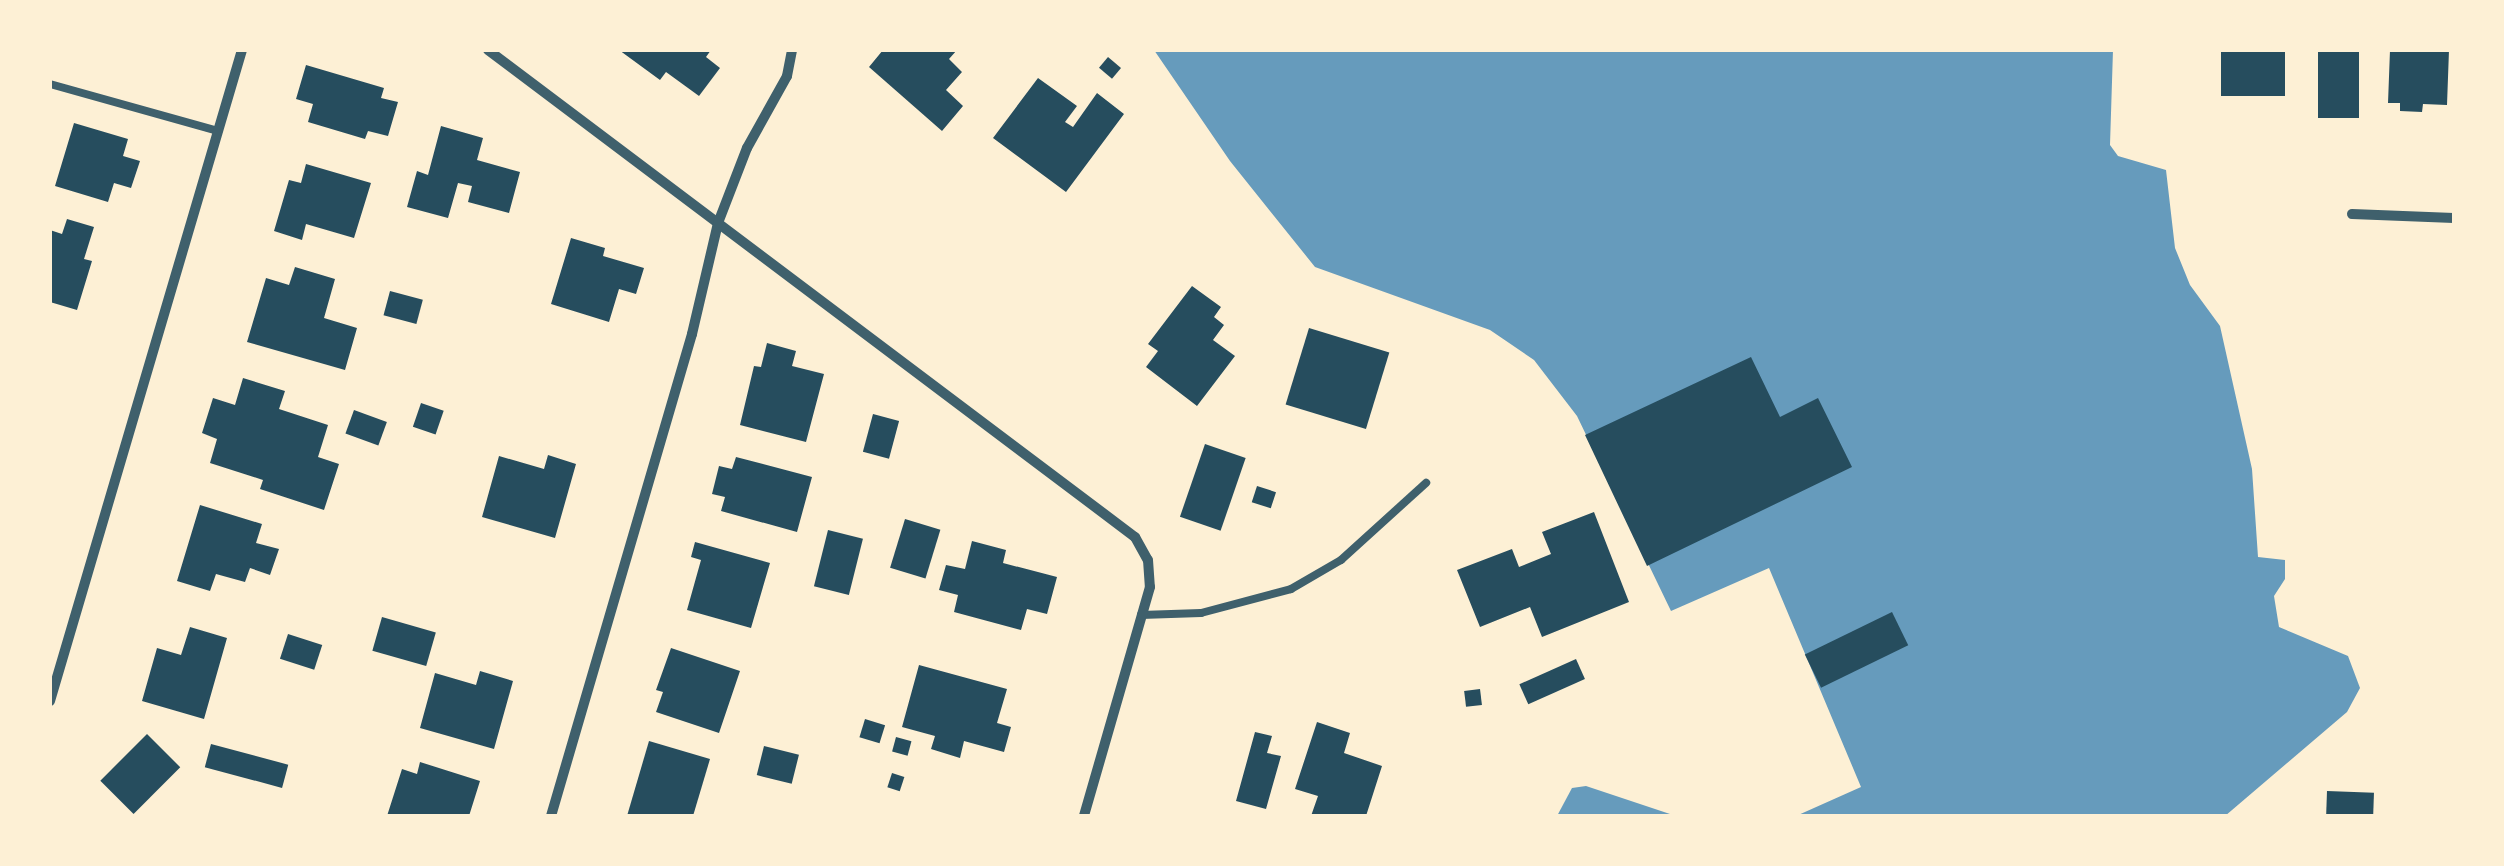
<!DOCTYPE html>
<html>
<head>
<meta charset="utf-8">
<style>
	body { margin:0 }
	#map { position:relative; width:2504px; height:866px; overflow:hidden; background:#fdf0d5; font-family:"Exo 2",sans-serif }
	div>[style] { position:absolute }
	.water>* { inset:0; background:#669bbc }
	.building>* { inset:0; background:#264d5e; transform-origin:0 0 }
	.service>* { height:8px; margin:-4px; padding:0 4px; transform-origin:4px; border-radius:4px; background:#3f606c }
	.minor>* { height:10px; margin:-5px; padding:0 5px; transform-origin:5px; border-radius:5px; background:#3f606c }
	span { translate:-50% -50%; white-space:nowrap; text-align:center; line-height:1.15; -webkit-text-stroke:8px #fdf0d5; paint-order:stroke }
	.frame { position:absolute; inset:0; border:52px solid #fdf0d5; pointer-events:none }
</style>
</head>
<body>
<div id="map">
	<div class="water">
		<div style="clip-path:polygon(1154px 50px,2113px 50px,2110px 145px,2118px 156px,2166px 170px,2175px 248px,2190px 285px,2220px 326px,2252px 469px,2258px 557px,2285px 560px,2285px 579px,2274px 596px,2279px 627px,2348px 656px,2360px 688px,2347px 712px,2225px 816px,1796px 816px,1861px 787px,1769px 568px,1671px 611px,1577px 416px,1534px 360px,1490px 330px,1315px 267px,1230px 161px)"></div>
		<div style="clip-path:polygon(1586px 786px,1676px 816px,1557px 816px,1572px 788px)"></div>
	</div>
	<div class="building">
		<div style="clip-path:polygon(619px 50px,711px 50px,706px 57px,720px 68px,699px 96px,666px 72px,660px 80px)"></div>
		<div style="clip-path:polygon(883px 50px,957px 50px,949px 59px,962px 72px,946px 90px,963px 106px,942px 131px,869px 67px)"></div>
		<div style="left:2221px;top:50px;width:64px;height:46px"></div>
		<div style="left:2318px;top:50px;width:41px;height:68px"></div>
		<div style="clip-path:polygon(2390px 50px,2449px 50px,2447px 105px,2423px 104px,2422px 112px,2400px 111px,2400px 103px,2388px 103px)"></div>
		<div style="left:1108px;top:57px;width:17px;height:14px;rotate:40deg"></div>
		<div style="clip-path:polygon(306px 65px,384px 88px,381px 98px,398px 102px,388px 136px,368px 131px,365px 139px,308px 122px,313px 104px,296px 99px)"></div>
		<div style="clip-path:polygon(1038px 78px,1077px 106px,1065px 122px,1073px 127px,1097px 93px,1124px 114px,1066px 192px,993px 138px)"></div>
		<div style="clip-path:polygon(74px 123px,128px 139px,123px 156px,140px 161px,131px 188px,114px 183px,108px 202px,55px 186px)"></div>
		<div style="clip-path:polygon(441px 126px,483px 138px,477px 160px,520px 172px,509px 213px,468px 202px,472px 186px,458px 183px,448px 218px,407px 207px,417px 171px,428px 175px)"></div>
		<div style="clip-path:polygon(306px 164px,371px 183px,354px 238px,306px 224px,302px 240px,274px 231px,289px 180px,301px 183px)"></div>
		<div style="clip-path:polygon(67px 219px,94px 227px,84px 259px,92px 261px,77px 310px,50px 302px,50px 230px,62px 234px)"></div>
		<div style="clip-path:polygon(571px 238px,605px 248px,603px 256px,644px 268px,636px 294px,619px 289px,609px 322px,551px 304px)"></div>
		<div style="clip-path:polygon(295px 267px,335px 279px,324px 318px,357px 328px,345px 370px,247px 342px,266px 278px,289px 285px)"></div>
		<div style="clip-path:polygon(1192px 286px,1221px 307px,1214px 317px,1224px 325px,1213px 340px,1235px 356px,1197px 406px,1146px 367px,1158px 351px,1148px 344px)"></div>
		<div style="left:390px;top:291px;width:34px;height:25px;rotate:15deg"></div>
		<div style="left:1309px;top:328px;width:84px;height:80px;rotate:17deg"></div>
		<div style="clip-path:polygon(767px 343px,796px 351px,792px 366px,824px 374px,806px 442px,740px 425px,754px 366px,761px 367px)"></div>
		<div style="clip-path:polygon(1751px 357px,1780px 417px,1818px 398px,1852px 467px,1647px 566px,1585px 435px)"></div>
		<div style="clip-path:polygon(243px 378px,285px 391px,279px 409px,328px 425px,318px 457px,339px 464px,324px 510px,260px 489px,263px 480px,210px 463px,217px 439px,202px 433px,213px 398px,235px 405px)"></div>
		<div style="left:421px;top:403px;width:24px;height:25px;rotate:19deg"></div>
		<div style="left:354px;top:410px;width:35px;height:25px;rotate:20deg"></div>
		<div style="left:873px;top:414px;width:27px;height:39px;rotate:15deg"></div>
		<div style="left:1205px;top:444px;width:43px;height:77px;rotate:19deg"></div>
		<div style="clip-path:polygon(548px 455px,576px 464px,555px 538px,482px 517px,499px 456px,544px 469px)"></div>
		<div style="clip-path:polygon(736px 457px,812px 477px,797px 532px,721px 511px,725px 497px,712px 494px,719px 466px,732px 469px)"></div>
		<div style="left:1257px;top:486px;width:20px;height:17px;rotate:18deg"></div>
		<div style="clip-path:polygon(200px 505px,262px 524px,256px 543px,279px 549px,270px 575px,250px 568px,245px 582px,216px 574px,210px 591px,177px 581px)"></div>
		<div style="clip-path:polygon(1594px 512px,1629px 602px,1542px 637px,1530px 607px,1480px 627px,1457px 570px,1512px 549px,1519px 567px,1551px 554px,1542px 532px)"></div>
		<div style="left:905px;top:519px;width:37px;height:51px;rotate:17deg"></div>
		<div style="left:828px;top:530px;width:36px;height:58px;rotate:14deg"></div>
		<div style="clip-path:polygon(972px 541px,1006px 550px,1003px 563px,1057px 577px,1047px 614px,1027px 609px,1021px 630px,954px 612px,958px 595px,939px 590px,946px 565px,965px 569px)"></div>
		<div style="clip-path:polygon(695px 542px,770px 563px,751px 628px,687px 610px,701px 560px,691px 557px)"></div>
		<div style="left:1892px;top:612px;width:37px;height:97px;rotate:64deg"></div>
		<div style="left:382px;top:617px;width:56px;height:35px;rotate:16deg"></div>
		<div style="clip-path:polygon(190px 627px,227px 638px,204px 719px,142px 701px,157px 648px,181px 655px)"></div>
		<div style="left:288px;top:634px;width:36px;height:26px;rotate:18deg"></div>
		<div style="clip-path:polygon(671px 648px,740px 671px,719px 733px,656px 712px,663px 692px,656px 690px)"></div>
		<div style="left:1576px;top:659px;width:22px;height:62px;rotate:66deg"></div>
		<div style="clip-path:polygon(919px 665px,1007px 689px,997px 723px,1011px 727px,1004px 752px,964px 741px,960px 758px,931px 749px,935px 736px,902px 727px)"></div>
		<div style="clip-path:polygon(480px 671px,513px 681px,494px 749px,420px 728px,435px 673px,476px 685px)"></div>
		<div style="left:1480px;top:689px;width:16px;height:16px;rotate:83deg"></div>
		<div style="left:865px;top:719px;width:21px;height:19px;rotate:17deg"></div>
		<div style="clip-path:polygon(1317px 722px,1350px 733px,1344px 753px,1382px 766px,1366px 816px,1311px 816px,1318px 796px,1295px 789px)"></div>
		<div style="clip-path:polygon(1255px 732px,1272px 736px,1267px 753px,1281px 756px,1266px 809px,1236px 801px)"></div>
		<div style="left:147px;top:734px;width:47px;height:66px;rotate:45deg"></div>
		<div style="left:896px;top:737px;width:16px;height:15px;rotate:15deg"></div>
		<div style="clip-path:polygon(649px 741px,710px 759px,693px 816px,627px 816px)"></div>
		<div style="left:211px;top:744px;width:80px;height:24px;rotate:15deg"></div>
		<div style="left:764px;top:746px;width:36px;height:30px;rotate:14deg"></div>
		<div style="clip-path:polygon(420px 762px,480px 781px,469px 816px,387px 816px,402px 769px,417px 774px)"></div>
		<div style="left:892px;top:773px;width:13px;height:15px;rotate:18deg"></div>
		<div style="left:2327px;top:791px;width:47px;height:25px;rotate:2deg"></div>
	</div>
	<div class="service">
		<div style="left:50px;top:84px;width:174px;rotate:15.6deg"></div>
		<div style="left:1141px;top:615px;width:60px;rotate:-1.9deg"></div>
		<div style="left:1201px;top:613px;width:93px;rotate:-14.9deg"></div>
		<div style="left:1291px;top:589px;width:58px;rotate:-30.1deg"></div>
		<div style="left:1341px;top:560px;width:115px;rotate:-42.2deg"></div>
	</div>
	<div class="minor">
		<div style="left:488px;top:50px;width:810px;rotate:36.97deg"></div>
		<div style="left:1135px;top:537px;width:26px;rotate:61deg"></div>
		<div style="left:1148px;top:560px;width:27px;rotate:86deg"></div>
		<div style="left:1150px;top:587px;width:238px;rotate:106.1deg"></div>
		<div style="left:2352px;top:214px;width:102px;rotate:2.2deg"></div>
		<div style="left:50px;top:701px;width:679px;rotate:-73.57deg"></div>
		<div style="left:551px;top:816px;width:502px;rotate:-73.69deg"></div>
		<div style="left:692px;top:334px;width:114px;rotate:-76.8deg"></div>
		<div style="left:718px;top:223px;width:80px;rotate:-68.9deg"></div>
		<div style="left:747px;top:148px;width:82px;rotate:-60.9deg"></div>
		<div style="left:787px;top:76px;width:26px;rotate:-79deg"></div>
	</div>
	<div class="frame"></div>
</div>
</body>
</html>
